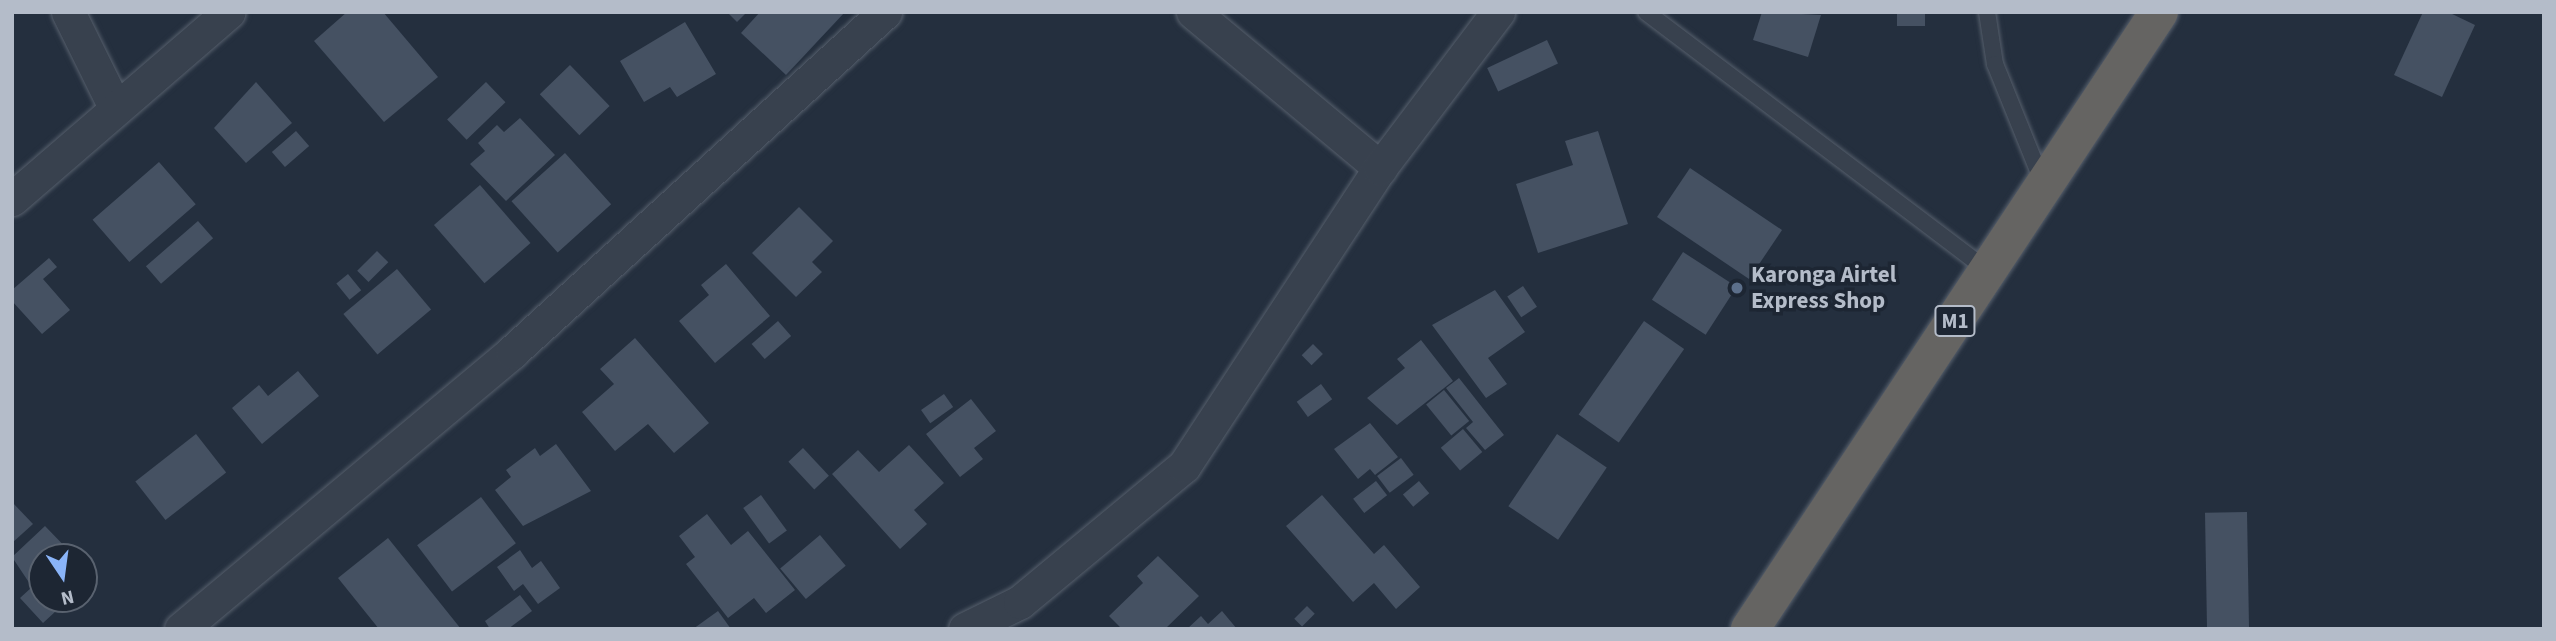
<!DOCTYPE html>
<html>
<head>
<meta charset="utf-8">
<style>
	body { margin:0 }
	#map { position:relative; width:2556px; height:641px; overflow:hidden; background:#242f3e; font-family:"Source Sans 3",sans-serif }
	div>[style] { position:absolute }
	.building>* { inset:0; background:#455162; transform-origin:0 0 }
	.roads { filter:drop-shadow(0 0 2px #565f6c) drop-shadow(0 0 2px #565f6c) }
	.service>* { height:16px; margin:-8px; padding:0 8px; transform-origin:8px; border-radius:8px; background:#38414e }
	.minor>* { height:33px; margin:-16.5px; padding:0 16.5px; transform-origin:16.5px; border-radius:16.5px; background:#38414e }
	.trunk>* { height:38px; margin:-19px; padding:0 19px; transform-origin:19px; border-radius:19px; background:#656462 }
	.dots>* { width:19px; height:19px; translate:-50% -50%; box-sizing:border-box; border:4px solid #1d2633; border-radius:50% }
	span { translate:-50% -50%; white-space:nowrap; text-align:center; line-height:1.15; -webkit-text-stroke:7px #1d2633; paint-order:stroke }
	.shield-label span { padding:2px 5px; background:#1d2633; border:2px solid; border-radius:5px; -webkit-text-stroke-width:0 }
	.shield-label { font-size:21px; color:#b4bcc9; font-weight:700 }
	.poi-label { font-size:23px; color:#b4bcc9; font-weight:700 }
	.left { translate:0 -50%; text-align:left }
	.frame { position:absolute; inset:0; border:14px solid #b4bcc9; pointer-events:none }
	.north { position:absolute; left:28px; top:543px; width:70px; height:70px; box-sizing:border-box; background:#1d2633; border:2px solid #59626f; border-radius:50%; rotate:167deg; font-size:19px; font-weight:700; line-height:28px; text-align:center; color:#b4bcc9 }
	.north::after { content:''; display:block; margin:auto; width:24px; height:32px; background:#8ab4f8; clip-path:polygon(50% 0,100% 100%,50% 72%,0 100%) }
</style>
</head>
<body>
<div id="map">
	<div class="building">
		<div style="clip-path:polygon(347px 12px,383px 12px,438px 77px,384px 122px,314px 41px)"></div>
		<div style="clip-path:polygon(727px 12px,747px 12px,737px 22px)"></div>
		<div style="clip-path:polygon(760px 12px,845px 12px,786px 75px,741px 33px)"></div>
		<div style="clip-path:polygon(1762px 12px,1821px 15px,1808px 57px,1753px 40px)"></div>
		<div style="left:1897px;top:12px;width:28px;height:14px"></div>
		<div style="clip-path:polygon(2423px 12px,2448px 12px,2475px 25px,2442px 97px,2394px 75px)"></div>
		<div style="clip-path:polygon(685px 22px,716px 74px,677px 97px,670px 87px,644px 102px,620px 61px)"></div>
		<div style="left:1547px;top:40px;width:26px;height:66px;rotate:65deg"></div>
		<div style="left:570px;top:65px;width:57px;height:42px;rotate:46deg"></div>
		<div style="clip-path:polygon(256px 82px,292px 123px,246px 163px,214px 128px)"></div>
		<div style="left:486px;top:82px;width:28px;height:54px;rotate:46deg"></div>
		<div style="clip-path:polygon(520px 118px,555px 155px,506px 201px,470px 164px,485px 151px,478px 143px,497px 125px,504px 132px)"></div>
		<div style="left:296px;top:131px;width:20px;height:32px;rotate:49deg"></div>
		<div style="clip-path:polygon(1598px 131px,1628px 224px,1538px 253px,1516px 184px,1573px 165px,1565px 141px)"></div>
		<div style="left:565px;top:153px;width:69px;height:72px;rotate:48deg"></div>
		<div style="left:159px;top:162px;width:56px;height:88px;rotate:49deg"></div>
		<div style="left:1690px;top:168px;width:111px;height:59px;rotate:34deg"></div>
		<div style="left:480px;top:185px;width:77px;height:61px;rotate:49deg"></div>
		<div style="clip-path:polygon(799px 207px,833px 241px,812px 262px,822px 272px,796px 297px,752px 253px)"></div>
		<div style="left:198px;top:221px;width:23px;height:69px;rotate:49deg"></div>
		<div style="left:377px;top:251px;width:16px;height:28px;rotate:45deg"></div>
		<div style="left:1683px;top:252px;width:64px;height:57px;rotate:33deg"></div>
		<div style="clip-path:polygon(49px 258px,57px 267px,43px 279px,70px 310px,42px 334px,12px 301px,12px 290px)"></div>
		<div style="clip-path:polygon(726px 264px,770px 316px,715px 363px,679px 321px,709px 295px,701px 285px)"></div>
		<div style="left:397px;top:269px;width:53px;height:70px;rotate:50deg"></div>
		<div style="left:348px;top:274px;width:21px;height:15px;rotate:51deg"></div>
		<div style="left:1523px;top:286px;width:25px;height:19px;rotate:56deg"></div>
		<div style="clip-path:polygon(1495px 290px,1525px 332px,1488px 358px,1507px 384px,1486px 398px,1432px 325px)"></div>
		<div style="left:778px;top:321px;width:20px;height:35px;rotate:49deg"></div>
		<div style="left:1644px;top:321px;width:49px;height:114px;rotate:35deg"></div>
		<div style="clip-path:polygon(635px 338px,709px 423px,674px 453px,648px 424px,615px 451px,582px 412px,614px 384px,600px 369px)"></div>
		<div style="clip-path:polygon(1421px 340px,1453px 381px,1397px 425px,1367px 398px,1405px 368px,1397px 359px)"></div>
		<div style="left:1313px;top:344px;width:14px;height:16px;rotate:45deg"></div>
		<div style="clip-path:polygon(298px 371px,319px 396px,262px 444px,232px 408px,259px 385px,268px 396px)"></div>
		<div style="clip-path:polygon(1459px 378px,1504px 435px,1485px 450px,1466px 428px,1473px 422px,1446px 388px)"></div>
		<div style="left:1321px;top:384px;width:19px;height:30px;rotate:54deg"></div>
		<div style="left:1444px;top:390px;width:40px;height:23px;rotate:51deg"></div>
		<div style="left:944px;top:394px;width:16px;height:28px;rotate:55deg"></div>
		<div style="clip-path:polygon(971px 399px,996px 431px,974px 448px,983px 459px,960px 477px,926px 434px)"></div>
		<div style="clip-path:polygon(1370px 423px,1398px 457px,1375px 475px,1370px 469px,1358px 479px,1334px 449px)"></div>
		<div style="left:1463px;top:429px;width:30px;height:29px;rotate:50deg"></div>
		<div style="left:196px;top:434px;width:49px;height:77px;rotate:52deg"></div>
		<div style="left:1557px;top:434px;width:60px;height:87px;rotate:34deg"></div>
		<div style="clip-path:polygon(556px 444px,591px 491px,523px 526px,495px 490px,511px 477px,506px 470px,535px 448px,540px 456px)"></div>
		<div style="clip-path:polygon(909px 445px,944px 483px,914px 510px,927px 524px,900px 549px,832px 474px,858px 450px,879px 472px)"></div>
		<div style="left:803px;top:448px;width:38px;height:20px;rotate:47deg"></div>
		<div style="left:1401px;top:458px;width:21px;height:30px;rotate:53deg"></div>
		<div style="left:1376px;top:481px;width:18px;height:29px;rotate:52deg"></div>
		<div style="left:1419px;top:481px;width:16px;height:21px;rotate:50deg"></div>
		<div style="left:761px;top:495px;width:44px;height:22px;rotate:54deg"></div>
		<div style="clip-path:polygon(1322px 495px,1374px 554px,1384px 545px,1420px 587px,1396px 609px,1374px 583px,1353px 602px,1286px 526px)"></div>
		<div style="left:481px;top:497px;width:58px;height:80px;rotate:53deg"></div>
		<div style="clip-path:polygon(12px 502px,33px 524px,12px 543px)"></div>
		<div style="left:2247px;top:512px;width:117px;height:42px;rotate:89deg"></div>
		<div style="clip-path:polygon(707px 514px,731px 545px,748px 531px,795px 590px,766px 613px,754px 598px,728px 618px,686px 564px,695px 557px,679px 536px)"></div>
		<div style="clip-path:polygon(45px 526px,75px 557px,42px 557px,42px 599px,69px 599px,43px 623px,20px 598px,32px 587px,12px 557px)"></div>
		<div style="left:820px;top:535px;width:40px;height:52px;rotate:50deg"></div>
		<div style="clip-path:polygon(388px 538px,461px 629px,379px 629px,338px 578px)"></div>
		<div style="clip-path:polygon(520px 550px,532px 568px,541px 561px,560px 588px,538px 604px,523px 584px,514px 591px,497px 567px)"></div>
		<div style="clip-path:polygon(1158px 556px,1199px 596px,1165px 629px,1122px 629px,1109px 616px,1143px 583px,1137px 576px)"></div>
		<div style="clip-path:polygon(84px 567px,93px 577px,84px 586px)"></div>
		<div style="clip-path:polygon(520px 595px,532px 611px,508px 629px,490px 629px,485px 621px)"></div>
		<div style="left:1307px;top:606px;width:11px;height:18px;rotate:45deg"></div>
		<div style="clip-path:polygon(718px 611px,731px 629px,693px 629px)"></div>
		<div style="clip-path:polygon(1222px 611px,1237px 629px,1187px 629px,1201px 616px,1208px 624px)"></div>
	</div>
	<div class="roads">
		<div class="service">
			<div style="left:1646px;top:12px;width:429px;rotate:37.1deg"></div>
			<div style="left:1987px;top:12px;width:53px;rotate:81.3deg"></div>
			<div style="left:1995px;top:64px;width:128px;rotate:68deg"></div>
		</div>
		<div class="minor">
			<div style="left:68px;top:12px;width:106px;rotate:63.7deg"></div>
			<div style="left:1193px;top:12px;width:244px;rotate:39.8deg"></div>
			<div style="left:12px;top:199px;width:286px;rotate:-40.8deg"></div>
			<div style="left:181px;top:629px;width:432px;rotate:-39.9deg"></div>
			<div style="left:512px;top:352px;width:505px;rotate:-42.35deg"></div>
			<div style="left:965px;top:629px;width:61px;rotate:-26.1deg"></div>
			<div style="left:1020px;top:602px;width:213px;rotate:-39.7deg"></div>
			<div style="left:1184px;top:466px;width:357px;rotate:-56.7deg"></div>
			<div style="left:1380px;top:168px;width:196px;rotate:-52.9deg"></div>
		</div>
		<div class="trunk">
			<div style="left:1750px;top:629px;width:740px;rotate:-56.46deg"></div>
		</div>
	</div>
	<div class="dots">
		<div style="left:1737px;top:288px;background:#5c6f8a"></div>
	</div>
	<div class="shield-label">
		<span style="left:1955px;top:321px">M1</span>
	</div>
	<div class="poi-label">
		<span class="left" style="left:1751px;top:288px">Karonga Airtel<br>Express Shop</span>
	</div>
	<div class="frame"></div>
	<div class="north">N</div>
</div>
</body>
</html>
